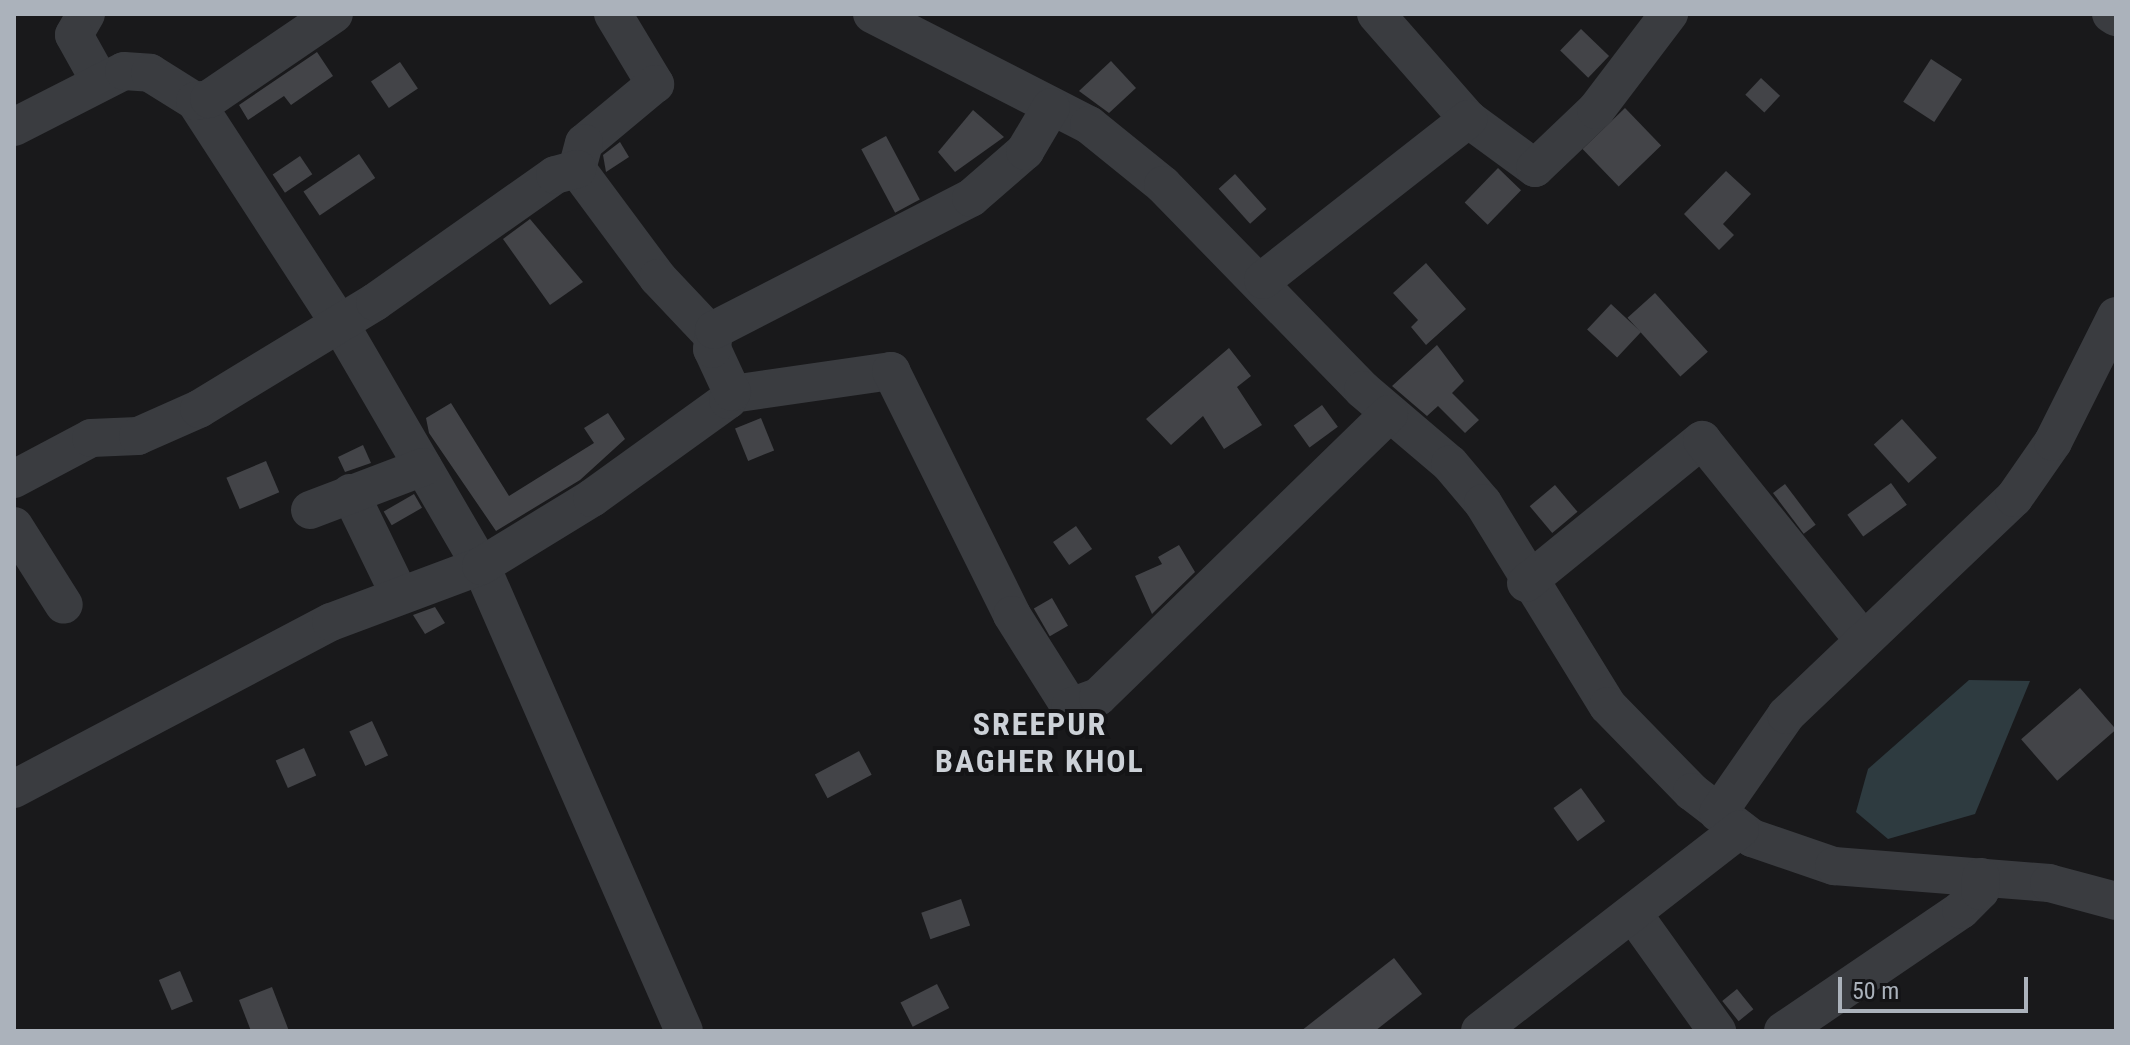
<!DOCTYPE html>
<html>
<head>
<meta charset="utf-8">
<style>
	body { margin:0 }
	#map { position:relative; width:2130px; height:1045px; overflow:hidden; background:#19191b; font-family:"Roboto Condensed",sans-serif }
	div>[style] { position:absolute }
	.water>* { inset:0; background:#2e3b40 }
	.building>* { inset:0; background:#434448; transform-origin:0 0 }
	.minor>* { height:38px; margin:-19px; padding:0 19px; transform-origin:19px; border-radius:19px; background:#3a3c40 }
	span { translate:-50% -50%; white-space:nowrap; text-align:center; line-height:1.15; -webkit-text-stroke:8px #141416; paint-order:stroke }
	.district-label { font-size:32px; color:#ccd1d7; font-weight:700; letter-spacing:2px }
	.frame { position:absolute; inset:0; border:16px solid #abb2bb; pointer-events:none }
	.scale { position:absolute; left:1838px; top:977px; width:190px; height:36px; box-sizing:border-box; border:4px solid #abb2bb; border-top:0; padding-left:10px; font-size:24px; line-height:28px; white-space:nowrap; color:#abb2bb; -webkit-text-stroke:6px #141416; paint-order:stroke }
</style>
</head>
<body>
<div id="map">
	<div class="water">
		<div style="clip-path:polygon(1969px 680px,2030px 681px,1975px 814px,1888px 839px,1856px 812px,1868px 769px)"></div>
	</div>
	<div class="building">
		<div style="left:1581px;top:29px;width:39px;height:30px;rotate:44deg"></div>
		<div style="clip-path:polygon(317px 52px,333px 76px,291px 105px,284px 96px,248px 120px,239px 105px)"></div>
		<div style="left:1931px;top:59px;width:37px;height:51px;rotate:33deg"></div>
		<div style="clip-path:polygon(1111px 61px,1136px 88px,1109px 113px,1079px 91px)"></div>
		<div style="left:400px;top:62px;width:32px;height:35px;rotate:56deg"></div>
		<div style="left:1761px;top:78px;width:26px;height:23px;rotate:43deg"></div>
		<div style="left:1625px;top:108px;width:52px;height:59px;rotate:46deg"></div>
		<div style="clip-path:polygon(973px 110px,1004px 137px,955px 172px,938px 152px)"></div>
		<div style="left:886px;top:136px;width:72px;height:28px;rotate:62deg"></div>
		<div style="clip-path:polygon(620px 142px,629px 157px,606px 172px,603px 155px)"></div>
		<div style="left:359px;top:154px;width:29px;height:67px;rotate:56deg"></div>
		<div style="left:300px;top:156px;width:22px;height:33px;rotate:56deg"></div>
		<div style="left:1498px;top:168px;width:32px;height:48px;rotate:44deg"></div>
		<div style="clip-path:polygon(1726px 171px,1751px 194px,1723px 224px,1734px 235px,1719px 250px,1684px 214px)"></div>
		<div style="left:1235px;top:174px;width:47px;height:22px;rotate:48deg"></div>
		<div style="clip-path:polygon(530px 219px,583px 282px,550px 305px,503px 239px)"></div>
		<div style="clip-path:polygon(1426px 263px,1466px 309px,1426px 345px,1411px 327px,1418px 320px,1393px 293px)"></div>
		<div style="left:1655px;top:293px;width:79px;height:37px;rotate:48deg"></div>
		<div style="left:1611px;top:304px;width:41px;height:35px;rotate:43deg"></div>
		<div style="clip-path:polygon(1437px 345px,1464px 381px,1452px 393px,1479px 420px,1465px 433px,1438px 406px,1427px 416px,1392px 386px)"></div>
		<div style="clip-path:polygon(1229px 348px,1251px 376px,1237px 387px,1262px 425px,1224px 449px,1203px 416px,1171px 445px,1146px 419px)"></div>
		<div style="clip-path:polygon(451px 403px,509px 496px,594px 443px,584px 428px,608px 413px,625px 439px,580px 480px,496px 531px,429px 433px,426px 418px)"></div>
		<div style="left:1322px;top:405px;width:27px;height:35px;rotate:54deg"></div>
		<div style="left:761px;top:418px;width:35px;height:28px;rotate:68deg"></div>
		<div style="left:1902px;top:419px;width:52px;height:38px;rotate:48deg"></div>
		<div style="clip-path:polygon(363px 445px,371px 463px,345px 472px,338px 457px)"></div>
		<div style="left:266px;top:461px;width:34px;height:43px;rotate:67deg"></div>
		<div style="left:1891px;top:483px;width:27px;height:54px;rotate:54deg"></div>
		<div style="left:1785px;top:484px;width:51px;height:15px;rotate:53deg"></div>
		<div style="left:1555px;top:485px;width:35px;height:33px;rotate:50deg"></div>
		<div style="left:414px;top:494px;width:16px;height:35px;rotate:60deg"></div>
		<div style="left:1076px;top:526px;width:28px;height:28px;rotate:55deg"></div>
		<div style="clip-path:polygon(1179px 545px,1195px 572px,1152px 614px,1135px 576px,1162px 564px,1158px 557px)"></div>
		<div style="left:1052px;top:598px;width:32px;height:21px;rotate:60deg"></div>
		<div style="clip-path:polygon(435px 607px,445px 623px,425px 634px,413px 615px)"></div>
		<div style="left:2080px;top:688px;width:55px;height:78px;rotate:49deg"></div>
		<div style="left:372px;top:721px;width:38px;height:25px;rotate:65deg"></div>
		<div style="left:304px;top:748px;width:30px;height:31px;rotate:66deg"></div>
		<div style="left:859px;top:751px;width:27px;height:50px;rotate:62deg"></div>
		<div style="left:1581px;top:788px;width:41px;height:34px;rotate:54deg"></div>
		<div style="left:961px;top:899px;width:28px;height:42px;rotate:71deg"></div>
		<div style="clip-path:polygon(1394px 958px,1422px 994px,1375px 1031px,1301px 1031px)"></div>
		<div style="left:180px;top:971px;width:33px;height:23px;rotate:67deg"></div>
		<div style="left:937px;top:984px;width:27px;height:41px;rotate:63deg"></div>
		<div style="clip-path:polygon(272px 987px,289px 1031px,251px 1031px,239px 1000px)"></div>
		<div style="left:1737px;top:989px;width:26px;height:19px;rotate:51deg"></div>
	</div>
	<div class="minor">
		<div style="left:86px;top:14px;width:24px;rotate:120deg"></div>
		<div style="left:74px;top:35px;width:51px;rotate:60.9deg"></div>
		<div style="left:613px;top:14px;width:82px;rotate:59deg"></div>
		<div style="left:655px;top:84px;width:92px;rotate:140.3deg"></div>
		<div style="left:584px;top:143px;width:27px;rotate:105deg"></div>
		<div style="left:577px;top:169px;width:136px;rotate:53.4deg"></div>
		<div style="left:658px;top:278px;width:77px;rotate:46.6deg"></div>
		<div style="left:872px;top:14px;width:244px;rotate:27.1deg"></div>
		<div style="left:1089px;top:125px;width:95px;rotate:39deg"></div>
		<div style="left:1163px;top:185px;width:286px;rotate:45.7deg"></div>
		<div style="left:1363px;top:390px;width:114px;rotate:40.4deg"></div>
		<div style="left:1450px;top:464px;width:51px;rotate:49.8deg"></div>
		<div style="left:1483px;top:503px;width:238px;rotate:58.4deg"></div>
		<div style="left:1608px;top:706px;width:120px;rotate:45.7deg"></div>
		<div style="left:1692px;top:792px;width:76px;rotate:37.5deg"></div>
		<div style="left:1752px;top:838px;width:87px;rotate:18.9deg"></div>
		<div style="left:1834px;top:866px;width:216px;rotate:4.5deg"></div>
		<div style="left:2049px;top:883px;width:69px;rotate:15deg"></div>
		<div style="left:1376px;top:14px;width:140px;rotate:48.8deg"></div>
		<div style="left:1468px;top:119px;width:83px;rotate:36.2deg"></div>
		<div style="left:1535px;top:168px;width:84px;rotate:-43.6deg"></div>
		<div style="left:1596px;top:110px;width:121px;rotate:-52.8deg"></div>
		<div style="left:2111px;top:14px;width:6px;rotate:31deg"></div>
		<div style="left:195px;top:101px;width:266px;rotate:57deg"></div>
		<div style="left:340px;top:324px;width:280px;rotate:59.8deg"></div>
		<div style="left:481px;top:566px;width:507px;rotate:66.42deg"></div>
		<div style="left:14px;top:127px;width:123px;rotate:-27deg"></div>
		<div style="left:124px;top:71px;width:26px;rotate:4deg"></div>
		<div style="left:150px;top:73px;width:53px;rotate:31.9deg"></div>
		<div style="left:195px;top:101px;width:14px;rotate:-8deg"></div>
		<div style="left:209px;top:99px;width:151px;rotate:-34.2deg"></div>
		<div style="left:1263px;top:280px;width:261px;rotate:-38.1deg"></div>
		<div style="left:732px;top:394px;width:161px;rotate:-8.2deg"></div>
		<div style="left:891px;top:371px;width:272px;rotate:63.6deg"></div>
		<div style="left:1012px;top:615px;width:109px;rotate:57.8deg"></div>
		<div style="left:1070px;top:707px;width:30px;rotate:-20deg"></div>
		<div style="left:1098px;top:697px;width:406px;rotate:-44.2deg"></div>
		<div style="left:14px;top:479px;width:87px;rotate:-28deg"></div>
		<div style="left:91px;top:438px;width:47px;rotate:-2.4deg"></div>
		<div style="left:138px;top:436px;width:67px;rotate:-23.9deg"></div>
		<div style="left:199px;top:409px;width:206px;rotate:-31.3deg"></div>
		<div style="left:375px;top:302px;width:220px;rotate:-35.2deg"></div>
		<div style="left:555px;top:175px;width:23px;rotate:-15deg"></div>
		<div style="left:350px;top:493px;width:112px;rotate:64.1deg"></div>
		<div style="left:310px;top:510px;width:121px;rotate:-20.8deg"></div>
		<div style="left:14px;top:526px;width:93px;rotate:57.7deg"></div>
		<div style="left:1526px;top:583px;width:227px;rotate:-39.1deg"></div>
		<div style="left:1702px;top:440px;width:253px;rotate:51.1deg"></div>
		<div style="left:14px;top:789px;width:358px;rotate:-27.8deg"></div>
		<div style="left:331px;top:622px;width:160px;rotate:-20.5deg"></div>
		<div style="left:481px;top:566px;width:130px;rotate:-31.5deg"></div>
		<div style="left:592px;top:498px;width:168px;rotate:-35.8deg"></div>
		<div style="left:728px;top:400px;width:9px;rotate:-63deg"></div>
		<div style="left:732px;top:392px;width:47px;rotate:-114.9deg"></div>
		<div style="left:712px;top:349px;width:19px;rotate:-84deg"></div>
		<div style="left:714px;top:330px;width:289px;rotate:-27.2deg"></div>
		<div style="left:971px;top:198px;width:72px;rotate:-41deg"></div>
		<div style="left:1025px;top:151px;width:51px;rotate:-59.4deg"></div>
		<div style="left:1718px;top:813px;width:119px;rotate:-55.2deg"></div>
		<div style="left:1786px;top:715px;width:315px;rotate:-43.6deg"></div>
		<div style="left:2014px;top:498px;width:68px;rotate:-55.1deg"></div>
		<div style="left:2053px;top:442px;width:141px;rotate:-63.4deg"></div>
		<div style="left:1634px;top:915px;width:143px;rotate:54.4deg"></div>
		<div style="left:1480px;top:1031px;width:329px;rotate:-37.8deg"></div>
		<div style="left:1783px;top:1031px;width:215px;rotate:-34.2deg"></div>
		<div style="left:1961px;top:910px;width:27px;rotate:-45deg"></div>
		<div style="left:1980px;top:891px;width:14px;rotate:-86deg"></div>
	</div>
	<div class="district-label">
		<span style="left:1040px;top:743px">SREEPUR<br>BAGHER KHOL</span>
	</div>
	<div class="frame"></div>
	<div class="scale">50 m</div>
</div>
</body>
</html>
